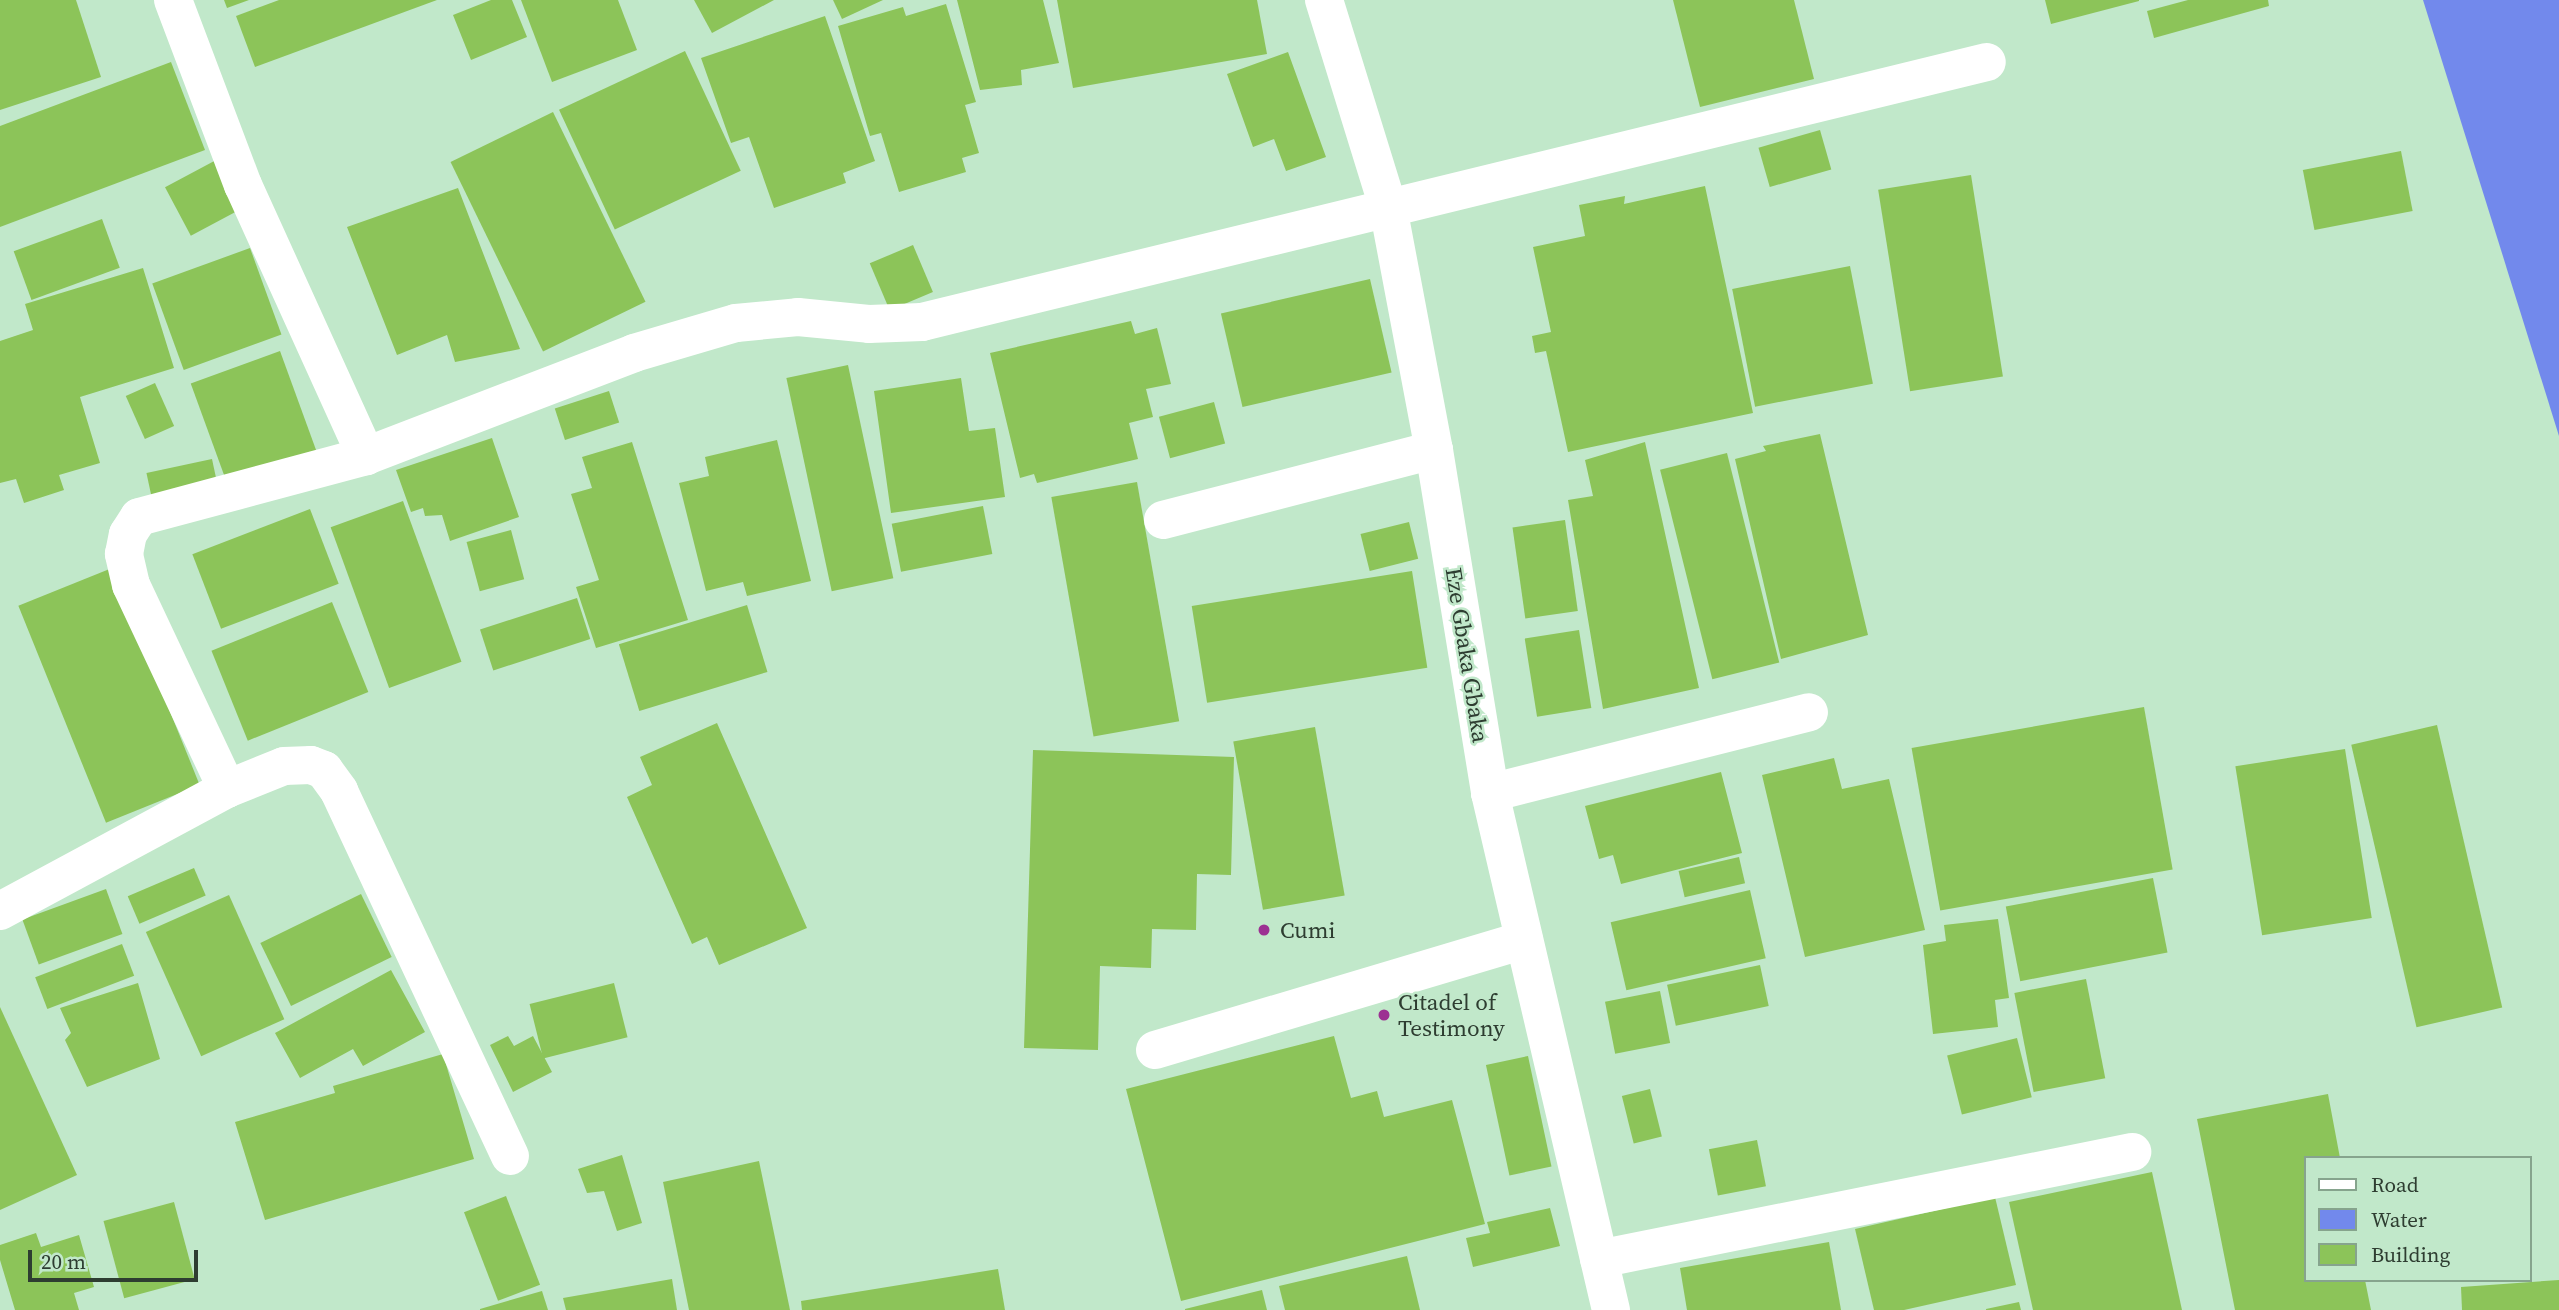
<!DOCTYPE html>
<html>
<head>
<meta charset="utf-8">
<style>
	body { margin:0 }
	#map { position:relative; width:2559px; height:1310px; overflow:hidden; background:#c1e8ca; font-family:"Source Serif 4",serif }
	div>[style] { position:absolute }
	.water>* { inset:0; background:#7289ec }
	.building>* { inset:0; background:#8cc459; transform-origin:0 0 }
	.minor>* { height:38px; margin:-19px; padding:0 19px; transform-origin:19px; border-radius:19px; background:#fff }
	.dots>* { width:19px; height:19px; translate:-50% -50%; box-sizing:border-box; border:4px solid #c1e8ca; border-radius:50% }
	span { translate:-50% -50%; white-space:nowrap; text-align:center; line-height:1.15; -webkit-text-stroke:5px #c1e8ca; paint-order:stroke }
	.street-label { font-size:23px; color:#2e3d31 }
	.poi-label { font-size:23px; color:#2e3d31 }
	.left { translate:0 -50%; text-align:left }
	.legend { position:absolute; left:2304px; top:1156px; width:228px; height:126px; box-sizing:border-box; background:#c1e8ca; border:2px solid #86a48d; margin:0; padding:9px 12px; list-style:none; font-size:21px; color:#2e3d31 }
	.legend li { display:flex; align-items:center; gap:14px; height:35px }
	.legend b { width:35px; border:2px solid #86a48d }
	.scale { position:absolute; left:28px; top:1250px; width:170px; height:32px; box-sizing:border-box; border:4px solid #2e3d31; border-top:0; padding-left:9px; font-size:21px; line-height:24px; white-space:nowrap; color:#2e3d31; -webkit-text-stroke:5px #c1e8ca; paint-order:stroke }
</style>
</head>
<body>
<div id="map">
	<div class="water">
		<div style="clip-path:polygon(2423px 0,2559px 0,2559px 436px)"></div>
	</div>
	<div class="building">
		<div style="clip-path:polygon(0 0,76px 0,101px 77px,0 110px)"></div>
		<div style="clip-path:polygon(224px 0,249px 0,227px 8px)"></div>
		<div style="clip-path:polygon(279px 0,437px 0,255px 67px,236px 16px)"></div>
		<div style="clip-path:polygon(491px 0,512px 0,527px 37px,471px 60px,453px 15px)"></div>
		<div style="clip-path:polygon(521px 0,618px 0,637px 50px,552px 82px)"></div>
		<div style="clip-path:polygon(694px 0,774px 0,712px 33px)"></div>
		<div style="clip-path:polygon(833px 0,883px 0,842px 19px)"></div>
		<div style="clip-path:polygon(957px 0,1043px 0,1059px 63px,1021px 70px,1022px 85px,980px 90px)"></div>
		<div style="clip-path:polygon(1057px 0,1257px 0,1267px 54px,1073px 88px)"></div>
		<div style="clip-path:polygon(1673px 0,1794px 0,1814px 79px,1700px 107px)"></div>
		<div style="clip-path:polygon(2045px 0,2139px 0,2139px 1px,2051px 24px)"></div>
		<div style="clip-path:polygon(2188px 0,2268px 0,2269px 6px,2154px 38px,2147px 11px)"></div>
		<div style="clip-path:polygon(946px 4px,976px 102px,965px 105px,979px 153px,962px 158px,966px 172px,899px 192px,881px 133px,870px 136px,838px 26px,903px 7px,906px 16px)"></div>
		<div style="clip-path:polygon(825px 16px,875px 161px,843px 173px,846px 183px,774px 208px,749px 137px,731px 143px,701px 58px)"></div>
		<div style="left:685px;top:51px;width:132px;height:139px;rotate:65deg"></div>
		<div style="clip-path:polygon(1288px 52px,1326px 157px,1286px 171px,1274px 139px,1253px 147px,1227px 74px)"></div>
		<div style="clip-path:polygon(171px 62px,205px 150px,0 227px,0 126px)"></div>
		<div style="left:553px;top:112px;width:211px;height:114px;rotate:64deg"></div>
		<div style="left:1820px;top:130px;width:41px;height:64px;rotate:74deg"></div>
		<div style="left:2401px;top:151px;width:61px;height:100px;rotate:79deg"></div>
		<div style="left:218px;top:159px;width:55px;height:60px;rotate:62deg"></div>
		<div style="left:1971px;top:175px;width:204px;height:94px;rotate:81deg"></div>
		<div style="clip-path:polygon(1705px 186px,1753px 413px,1568px 452px,1546px 351px,1535px 353px,1532px 336px,1551px 332px,1533px 247px,1585px 236px,1579px 205px,1625px 196px,1624px 204px)"></div>
		<div style="clip-path:polygon(458px 188px,520px 349px,455px 362px,447px 335px,397px 355px,347px 227px)"></div>
		<div style="left:102px;top:219px;width:52px;height:94px;rotate:70deg"></div>
		<div style="left:913px;top:245px;width:51px;height:47px;rotate:67deg"></div>
		<div style="left:250px;top:248px;width:92px;height:104px;rotate:70deg"></div>
		<div style="left:1850px;top:266px;width:120px;height:120px;rotate:79deg"></div>
		<div style="clip-path:polygon(143px 268px,174px 368px,80px 397px,100px 463px,59px 475px,64px 490px,24px 503px,16px 479px,0 483px,0 341px,33px 330px,25px 304px)"></div>
		<div style="left:1370px;top:279px;width:96px;height:153px;rotate:77deg"></div>
		<div style="clip-path:polygon(1131px 321px,1135px 334px,1157px 328px,1171px 384px,1146px 389px,1153px 417px,1129px 423px,1138px 459px,1037px 483px,1034px 474px,1020px 478px,990px 353px)"></div>
		<div style="left:280px;top:351px;width:107px;height:95px;rotate:70deg"></div>
		<div style="left:848px;top:365px;width:218px;height:63px;rotate:78deg"></div>
		<div style="clip-path:polygon(961px 378px,969px 431px,995px 428px,1005px 497px,891px 513px,874px 391px)"></div>
		<div style="left:155px;top:383px;width:47px;height:32px;rotate:66deg"></div>
		<div style="left:609px;top:391px;width:33px;height:57px;rotate:72deg"></div>
		<div style="left:1214px;top:402px;width:43px;height:57px;rotate:75deg"></div>
		<div style="clip-path:polygon(1820px 434px,1868px 635px,1781px 659px,1735px 459px,1766px 451px,1763px 446px)"></div>
		<div style="clip-path:polygon(492px 438px,519px 517px,450px 541px,442px 515px,425px 516px,423px 508px,411px 512px,396px 470px)"></div>
		<div style="clip-path:polygon(777px 440px,811px 581px,747px 596px,743px 582px,706px 591px,679px 483px,709px 476px,705px 457px)"></div>
		<div style="clip-path:polygon(632px 442px,688px 620px,596px 648px,576px 587px,599px 580px,571px 494px,592px 488px,582px 457px)"></div>
		<div style="clip-path:polygon(1645px 442px,1699px 688px,1603px 709px,1568px 500px,1593px 496px,1585px 460px)"></div>
		<div style="left:1727px;top:453px;width:216px;height:69px;rotate:76deg"></div>
		<div style="left:212px;top:459px;width:30px;height:67px;rotate:78deg"></div>
		<div style="left:1137px;top:482px;width:243px;height:87px;rotate:80deg"></div>
		<div style="left:403px;top:501px;width:171px;height:77px;rotate:70deg"></div>
		<div style="left:983px;top:506px;width:49px;height:93px;rotate:79deg"></div>
		<div style="left:310px;top:509px;width:80px;height:126px;rotate:69deg"></div>
		<div style="left:1565px;top:520px;width:92px;height:53px;rotate:82deg"></div>
		<div style="left:1409px;top:522px;width:38px;height:50px;rotate:76deg"></div>
		<div style="left:511px;top:530px;width:51px;height:46px;rotate:75deg"></div>
		<div style="left:112px;top:568px;width:234px;height:101px;rotate:68deg"></div>
		<div style="left:1412px;top:571px;width:98px;height:223px;rotate:81deg"></div>
		<div style="left:577px;top:598px;width:43px;height:102px;rotate:72deg"></div>
		<div style="left:332px;top:602px;width:97px;height:130px;rotate:68deg"></div>
		<div style="left:747px;top:605px;width:70px;height:134px;rotate:73deg"></div>
		<div style="left:1579px;top:630px;width:79px;height:55px;rotate:81deg"></div>
		<div style="left:2144px;top:707px;width:165px;height:236px;rotate:80deg"></div>
		<div style="clip-path:polygon(717px 723px,807px 928px,719px 965px,707px 937px,692px 944px,627px 797px,652px 785px,640px 757px)"></div>
		<div style="left:2437px;top:725px;width:290px;height:88px;rotate:77deg"></div>
		<div style="left:1315px;top:727px;width:171px;height:83px;rotate:80deg"></div>
		<div style="left:2345px;top:749px;width:171px;height:111px;rotate:81deg"></div>
		<div style="clip-path:polygon(1033px 750px,1234px 757px,1231px 875px,1197px 874px,1196px 930px,1152px 929px,1151px 968px,1100px 966px,1098px 1050px,1024px 1048px)"></div>
		<div style="clip-path:polygon(1834px 758px,1842px 789px,1889px 779px,1925px 930px,1805px 957px,1762px 775px)"></div>
		<div style="clip-path:polygon(1721px 772px,1742px 853px,1621px 884px,1613px 855px,1599px 859px,1585px 806px)"></div>
		<div style="left:1739px;top:857px;width:27px;height:62px;rotate:77deg"></div>
		<div style="left:194px;top:868px;width:30px;height:72px;rotate:67deg"></div>
		<div style="left:2153px;top:878px;width:76px;height:150px;rotate:79deg"></div>
		<div style="left:106px;top:889px;width:48px;height:89px;rotate:70deg"></div>
		<div style="left:1750px;top:890px;width:70px;height:143px;rotate:77deg"></div>
		<div style="left:361px;top:894px;width:70px;height:112px;rotate:64deg"></div>
		<div style="left:229px;top:895px;width:136px;height:91px;rotate:66deg"></div>
		<div style="clip-path:polygon(1998px 919px,2009px 998px,1995px 1000px,1998px 1027px,1933px 1034px,1923px 945px,1946px 941px,1944px 925px)"></div>
		<div style="left:122px;top:944px;width:34px;height:93px;rotate:69deg"></div>
		<div style="left:1760px;top:965px;width:42px;height:95px;rotate:78deg"></div>
		<div style="clip-path:polygon(391px 970px,425px 1032px,363px 1066px,353px 1049px,300px 1078px,275px 1033px)"></div>
		<div style="left:2086px;top:979px;width:101px;height:73px;rotate:79deg"></div>
		<div style="clip-path:polygon(138px 983px,160px 1059px,87px 1087px,65px 1040px,71px 1033px,60px 1008px)"></div>
		<div style="left:614px;top:983px;width:56px;height:87px;rotate:76deg"></div>
		<div style="left:1660px;top:991px;width:53px;height:56px;rotate:79deg"></div>
		<div style="clip-path:polygon(0 1007px,77px 1175px,0 1210px)"></div>
		<div style="clip-path:polygon(508px 1036px,514px 1046px,533px 1036px,552px 1072px,513px 1092px,490px 1045px)"></div>
		<div style="clip-path:polygon(1334px 1036px,1351px 1098px,1377px 1091px,1384px 1117px,1452px 1100px,1485px 1224px,1181px 1301px,1126px 1089px)"></div>
		<div style="left:2017px;top:1038px;width:61px;height:72px;rotate:76deg"></div>
		<div style="clip-path:polygon(443px 1054px,474px 1159px,265px 1220px,235px 1122px,335px 1093px,333px 1086px)"></div>
		<div style="left:1528px;top:1056px;width:113px;height:43px;rotate:78deg"></div>
		<div style="left:1650px;top:1089px;width:49px;height:29px;rotate:76deg"></div>
		<div style="clip-path:polygon(2328px 1094px,2340px 1158px,2305px 1158px,2305px 1280px,2365px 1280px,2371px 1310px,2235px 1310px,2197px 1119px)"></div>
		<div style="left:1757px;top:1140px;width:47px;height:49px;rotate:79deg"></div>
		<div style="clip-path:polygon(622px 1155px,642px 1223px,617px 1231px,604px 1191px,587px 1193px,578px 1169px)"></div>
		<div style="clip-path:polygon(759px 1161px,790px 1310px,689px 1310px,663px 1182px)"></div>
		<div style="clip-path:polygon(2152px 1172px,2182px 1310px,2033px 1310px,2009px 1202px)"></div>
		<div style="left:506px;top:1196px;width:95px;height:45px;rotate:69deg"></div>
		<div style="clip-path:polygon(1995px 1197px,2016px 1285px,1904px 1310px,1874px 1310px,1855px 1229px)"></div>
		<div style="left:174px;top:1202px;width:80px;height:73px;rotate:75deg"></div>
		<div style="clip-path:polygon(1550px 1208px,1560px 1246px,1473px 1267px,1466px 1238px,1490px 1233px,1487px 1222px)"></div>
		<div style="clip-path:polygon(36px 1233px,41px 1247px,79px 1235px,94px 1287px,74px 1293px,79px 1310px,15px 1310px,0 1260px,0 1245px)"></div>
		<div style="clip-path:polygon(1829px 1242px,1841px 1310px,1687px 1310px,1680px 1268px)"></div>
		<div style="clip-path:polygon(1407px 1256px,1420px 1310px,1285px 1310px,1279px 1286px)"></div>
		<div style="clip-path:polygon(998px 1269px,1005px 1310px,802px 1310px,801px 1301px)"></div>
		<div style="clip-path:polygon(672px 1279px,677px 1310px,566px 1310px,563px 1298px)"></div>
		<div style="clip-path:polygon(2559px 1280px,2559px 1310px,2462px 1310px,2461px 1287px)"></div>
		<div style="clip-path:polygon(1262px 1290px,1267px 1310px,1185px 1310px,1185px 1309px)"></div>
		<div style="clip-path:polygon(542px 1291px,548px 1310px,480px 1310px,480px 1309px)"></div>
		<div style="clip-path:polygon(2019px 1302px,2021px 1310px,1986px 1310px,1986px 1309px)"></div>
	</div>
	<div class="minor">
		<div style="left:173px;top:0;width:198px;rotate:69.3deg"></div>
		<div style="left:243px;top:185px;width:298px;rotate:65.6deg"></div>
		<div style="left:1324px;top:0;width:217px;rotate:72.8deg"></div>
		<div style="left:1388px;top:207px;width:247px;rotate:79.3deg"></div>
		<div style="left:1434px;top:450px;width:348px;rotate:80.7deg"></div>
		<div style="left:1490px;top:793px;width:531px;rotate:76.83deg"></div>
		<div style="left:1163px;top:520px;width:280px;rotate:-14.5deg"></div>
		<div style="left:227px;top:789px;width:225px;rotate:-115.2deg"></div>
		<div style="left:131px;top:585px;width:32px;rotate:-103deg"></div>
		<div style="left:124px;top:554px;width:20px;rotate:-79deg"></div>
		<div style="left:128px;top:534px;width:20px;rotate:-57deg"></div>
		<div style="left:139px;top:517px;width:235px;rotate:-15deg"></div>
		<div style="left:366px;top:456px;width:287px;rotate:-21deg"></div>
		<div style="left:634px;top:353px;width:106px;rotate:-16.4deg"></div>
		<div style="left:736px;top:323px;width:62px;rotate:-5.5deg"></div>
		<div style="left:798px;top:317px;width:71px;rotate:5.6deg"></div>
		<div style="left:869px;top:324px;width:53px;rotate:-2.2deg"></div>
		<div style="left:922px;top:322px;width:1096px;rotate:-13.72deg"></div>
		<div style="left:1490px;top:793px;width:329px;rotate:-14.2deg"></div>
		<div style="left:0;top:911px;width:258px;rotate:-28.3deg"></div>
		<div style="left:227px;top:789px;width:61px;rotate:-22deg"></div>
		<div style="left:284px;top:766px;width:27px;rotate:-2deg"></div>
		<div style="left:311px;top:765px;width:14px;rotate:21deg"></div>
		<div style="left:324px;top:770px;width:26px;rotate:54deg"></div>
		<div style="left:339px;top:791px;width:403px;rotate:64.9deg"></div>
		<div style="left:1155px;top:1050px;width:385px;rotate:-16.6deg"></div>
		<div style="left:1599px;top:1259px;width:544px;rotate:-11.35deg"></div>
	</div>
	<div class="dots">
		<div style="left:1264px;top:930px;background:#9c3192"></div>
		<div style="left:1384px;top:1015px;background:#9c3192"></div>
	</div>
	<div class="street-label">
		<span style="left:1467px;top:655px;rotate:81deg">Eze Gbaka Gbaka</span>
	</div>
	<div class="poi-label">
		<span class="left" style="left:1280px;top:930px">Cumi</span>
		<span class="left" style="left:1398px;top:1015px">Citadel of<br>Testimony</span>
	</div>
	<ul class="legend">
	<li><b style="height:9px;background:#fff"></b>Road</li>
	<li><b style="height:19px;background:#7289ec"></b>Water</li>
	<li><b style="height:19px;background:#8cc459"></b>Building</li>
	</ul>
	<div class="scale">20 m</div>
</div>
</body>
</html>
